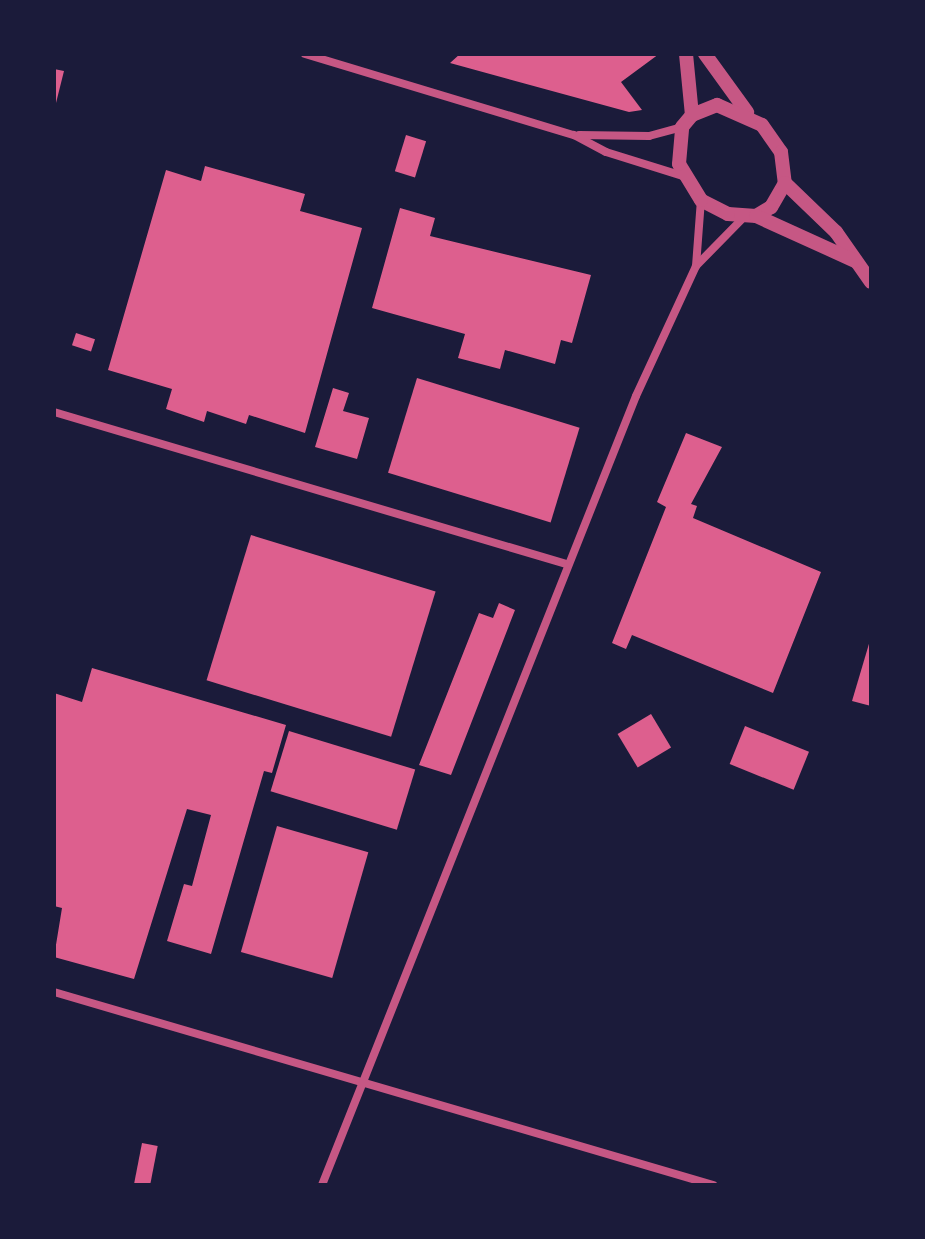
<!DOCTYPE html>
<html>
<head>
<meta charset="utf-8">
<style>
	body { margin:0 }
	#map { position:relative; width:925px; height:1239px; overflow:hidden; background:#1b1b3a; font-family:Jost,sans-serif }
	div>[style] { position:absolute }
	.building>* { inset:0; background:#dd5f8e; transform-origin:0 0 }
	.minor>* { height:8px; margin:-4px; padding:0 4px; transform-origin:4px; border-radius:4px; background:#c65784 }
	.tertiary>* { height:14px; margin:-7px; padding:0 7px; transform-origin:7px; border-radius:7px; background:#c65784 }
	span { translate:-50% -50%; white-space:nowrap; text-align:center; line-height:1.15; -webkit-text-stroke:6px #1b1b3a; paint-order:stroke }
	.frame { position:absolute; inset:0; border:56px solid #1b1b3a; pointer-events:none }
</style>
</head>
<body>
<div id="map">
	<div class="building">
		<div style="clip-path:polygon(460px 54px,659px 54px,621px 82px,642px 110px,629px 112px,450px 63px)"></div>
		<div style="clip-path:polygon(54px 69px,64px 71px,55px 107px,54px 107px)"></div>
		<div style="left:406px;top:135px;width:21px;height:38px;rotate:17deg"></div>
		<div style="clip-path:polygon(205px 166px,305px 194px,300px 211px,362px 228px,305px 433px,249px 415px,246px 424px,207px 411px,204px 422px,166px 409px,172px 389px,108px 370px,166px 170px,201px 181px)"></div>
		<div style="clip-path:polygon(400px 208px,435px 218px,430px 236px,591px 275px,572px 343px,561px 340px,555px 364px,505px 350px,500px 369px,458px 358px,465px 334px,372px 308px)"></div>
		<div style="left:76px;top:333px;width:20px;height:13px;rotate:18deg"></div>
		<div style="left:417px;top:378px;width:170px;height:99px;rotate:17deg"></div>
		<div style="clip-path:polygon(333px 388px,349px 393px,343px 411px,369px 418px,357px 459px,315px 447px)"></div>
		<div style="clip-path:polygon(686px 433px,722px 447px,691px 504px,697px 506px,693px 518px,821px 572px,773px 693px,632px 635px,626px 649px,612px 643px,666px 507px,657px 502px)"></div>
		<div style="left:251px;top:535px;width:193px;height:152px;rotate:17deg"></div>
		<div style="clip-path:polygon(499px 603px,515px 610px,451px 775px,419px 765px,479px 613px,493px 618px)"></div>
		<div style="clip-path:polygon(871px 637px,871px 706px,852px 701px)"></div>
		<div style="clip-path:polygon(92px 668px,286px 725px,272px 773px,264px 771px,211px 954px,167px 941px,184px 884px,192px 886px,211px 815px,187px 809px,134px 979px,54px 957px,62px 908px,54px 906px,54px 693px,82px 702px)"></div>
		<div style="left:651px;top:714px;width:39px;height:39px;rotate:59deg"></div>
		<div style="left:745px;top:726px;width:69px;height:41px;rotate:22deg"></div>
		<div style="left:289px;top:731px;width:132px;height:63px;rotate:17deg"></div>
		<div style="left:277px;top:826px;width:95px;height:131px;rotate:16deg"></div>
		<div style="left:142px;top:1143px;width:16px;height:43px;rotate:11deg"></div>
	</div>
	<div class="minor">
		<div style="left:305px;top:54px;width:281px;rotate:16.8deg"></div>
		<div style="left:574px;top:135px;width:36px;rotate:28deg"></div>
		<div style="left:606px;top:152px;width:81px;rotate:17.3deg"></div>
		<div style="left:579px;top:135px;width:70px;rotate:0.8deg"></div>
		<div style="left:649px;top:136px;width:34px;rotate:-15deg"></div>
		<div style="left:696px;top:266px;width:66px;rotate:-85.7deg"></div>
		<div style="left:54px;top:412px;width:534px;rotate:16.53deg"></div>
		<div style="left:54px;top:992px;width:687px;rotate:16.32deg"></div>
		<div style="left:322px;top:1185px;width:849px;rotate:-68.3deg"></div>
		<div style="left:636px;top:396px;width:143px;rotate:-65.2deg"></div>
		<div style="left:696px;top:266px;width:69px;rotate:-45.6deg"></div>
	</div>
	<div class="tertiary">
		<div style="left:686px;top:54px;width:61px;rotate:84.4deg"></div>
		<div style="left:705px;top:54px;width:72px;rotate:54.1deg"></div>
		<div style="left:717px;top:105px;width:49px;rotate:24deg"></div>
		<div style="left:762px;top:125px;width:33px;rotate:55deg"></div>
		<div style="left:781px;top:152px;width:31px;rotate:83deg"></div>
		<div style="left:785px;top:183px;width:28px;rotate:120deg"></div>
		<div style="left:771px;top:207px;width:17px;rotate:149deg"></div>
		<div style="left:756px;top:216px;width:28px;rotate:-176deg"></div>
		<div style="left:728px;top:214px;width:30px;rotate:-153deg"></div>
		<div style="left:701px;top:200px;width:42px;rotate:-121.4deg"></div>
		<div style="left:679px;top:164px;width:37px;rotate:-85deg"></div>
		<div style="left:682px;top:127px;width:16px;rotate:-50deg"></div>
		<div style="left:692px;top:115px;width:27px;rotate:-22deg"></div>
		<div style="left:785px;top:183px;width:71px;rotate:43.9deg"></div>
		<div style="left:836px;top:232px;width:61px;rotate:55deg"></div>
		<div style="left:756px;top:216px;width:109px;rotate:24.4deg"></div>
	</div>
	<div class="frame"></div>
</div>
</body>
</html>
